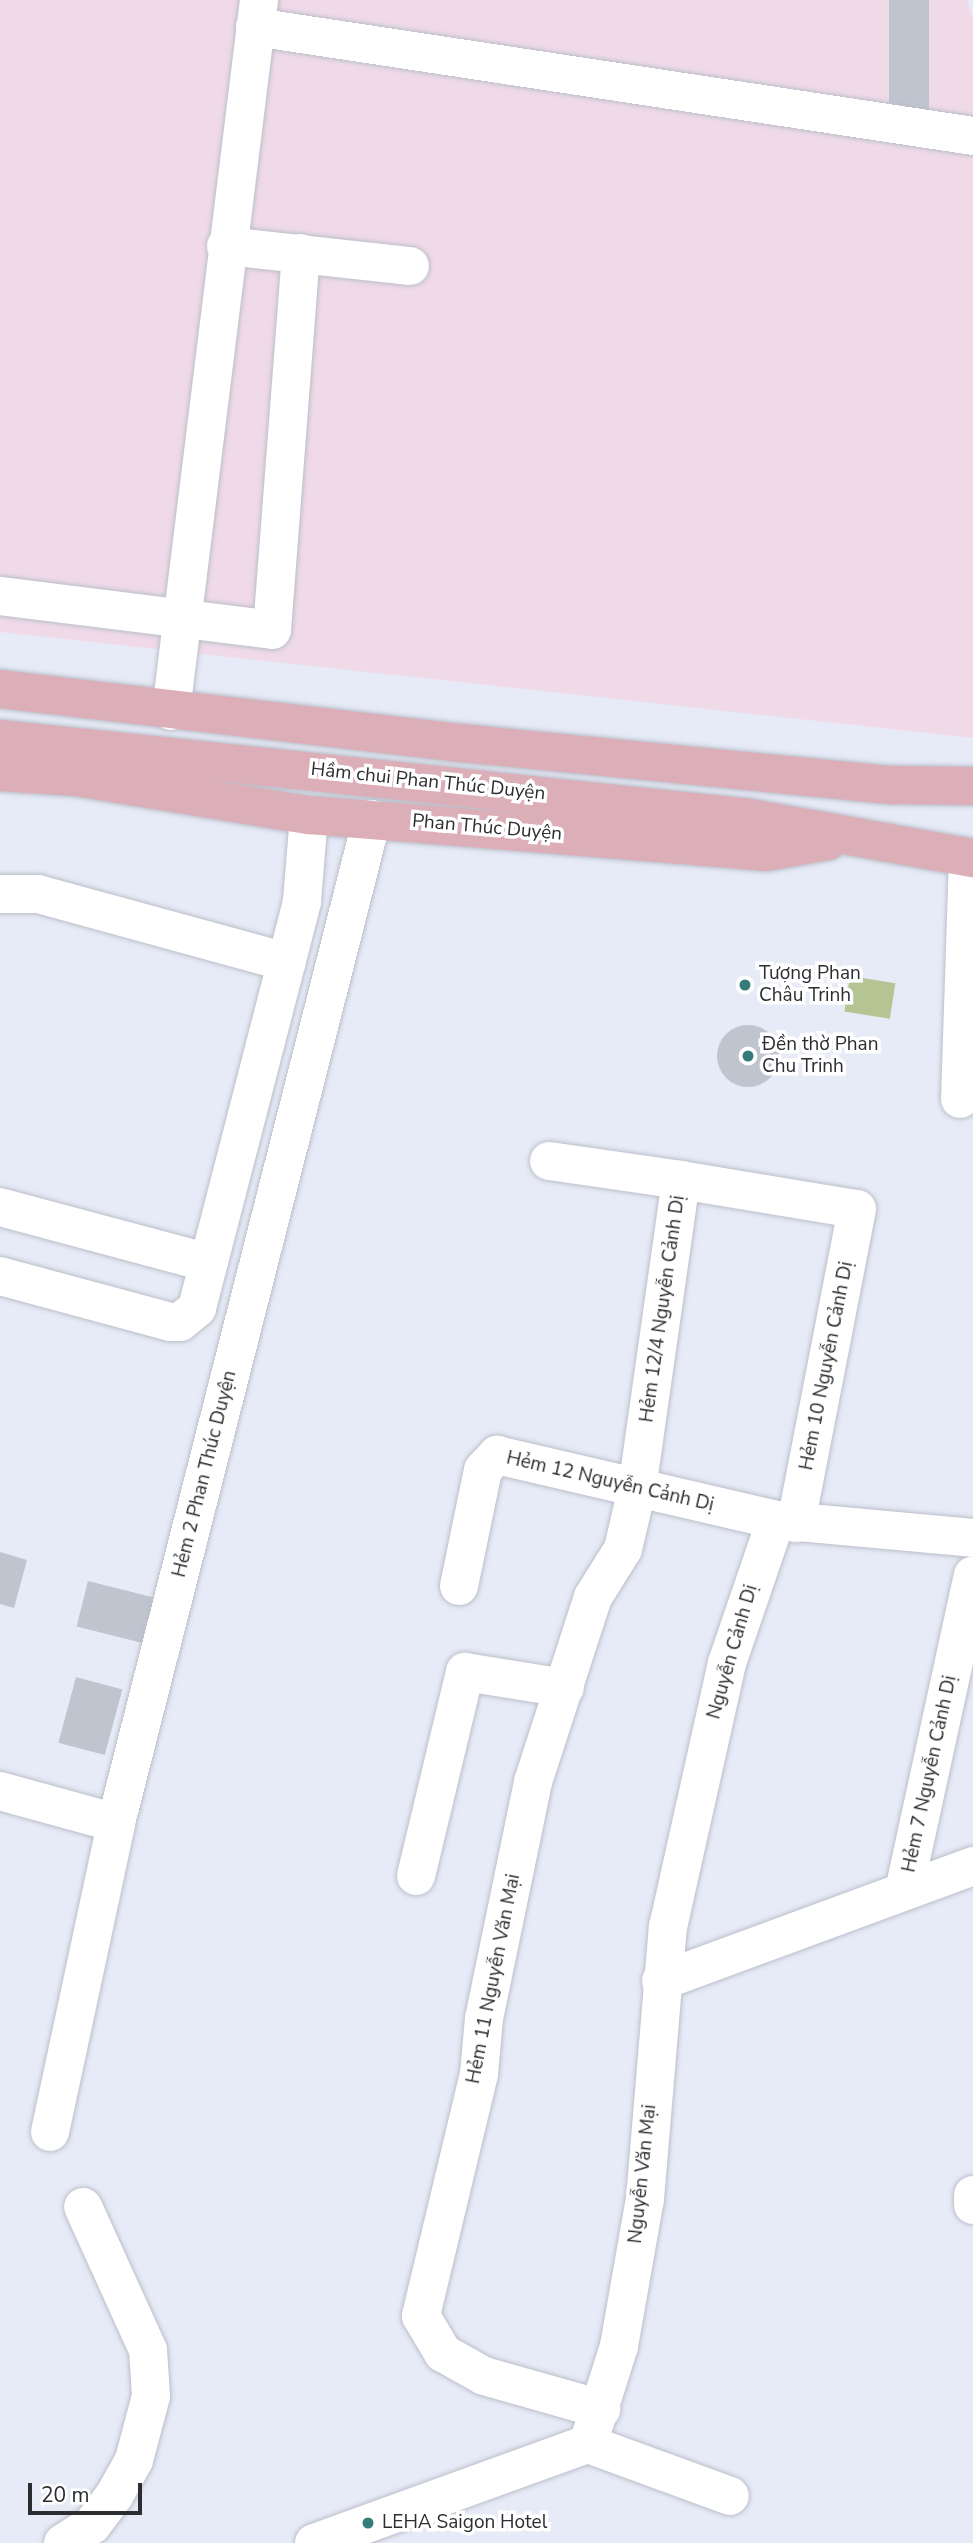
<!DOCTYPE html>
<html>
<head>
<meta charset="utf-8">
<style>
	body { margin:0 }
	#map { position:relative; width:973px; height:2543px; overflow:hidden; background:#e7ebf7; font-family:"Nunito Sans",sans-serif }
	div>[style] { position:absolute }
	.commercial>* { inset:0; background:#f0dae8 }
	.green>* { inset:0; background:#b4c493; transform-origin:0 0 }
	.building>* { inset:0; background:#c0c4cf; transform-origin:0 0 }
	.round { border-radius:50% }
	.roads { filter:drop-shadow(0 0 2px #bbbfca) drop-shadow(0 0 2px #bbbfca) }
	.minor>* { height:38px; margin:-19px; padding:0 19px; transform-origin:19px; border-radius:19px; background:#fff }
	.major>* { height:38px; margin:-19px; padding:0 19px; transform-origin:19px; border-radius:19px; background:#dcafb8 }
	.dots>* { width:19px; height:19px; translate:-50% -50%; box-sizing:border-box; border:4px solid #fff; border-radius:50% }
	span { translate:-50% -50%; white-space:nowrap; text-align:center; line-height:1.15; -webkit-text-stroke:7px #fff; paint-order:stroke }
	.street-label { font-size:19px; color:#2b2d31 }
	.poi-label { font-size:19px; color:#2b2d31 }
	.left { translate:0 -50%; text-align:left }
	.scale { position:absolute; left:28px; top:2483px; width:114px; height:32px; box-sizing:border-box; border:4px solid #2b2d31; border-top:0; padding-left:9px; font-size:21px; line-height:24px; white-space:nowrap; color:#2b2d31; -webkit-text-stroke:5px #fff; paint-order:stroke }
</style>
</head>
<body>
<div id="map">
	<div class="commercial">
		<div style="clip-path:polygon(0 0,967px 0,973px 19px,973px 738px,0 632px)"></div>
	</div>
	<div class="green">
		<div style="left:850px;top:976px;width:46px;height:36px;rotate:9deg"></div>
	</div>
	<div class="building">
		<div style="left:889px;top:0;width:40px;height:121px"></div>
		<div class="round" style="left:717px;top:1025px;width:62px;height:62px"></div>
		<div style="clip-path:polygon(0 1552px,27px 1560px,14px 1608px,0 1604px)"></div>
		<div style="left:88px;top:1581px;width:69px;height:47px;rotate:14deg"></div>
		<div style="left:76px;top:1677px;width:48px;height:68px;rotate:15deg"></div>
	</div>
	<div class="roads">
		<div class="minor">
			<div style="left:255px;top:27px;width:726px;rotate:8.63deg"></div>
			<div style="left:226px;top:246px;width:185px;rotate:6.2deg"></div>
			<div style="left:0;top:596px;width:274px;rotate:7.1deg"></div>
			<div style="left:272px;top:630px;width:378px;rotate:-85.6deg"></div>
			<div style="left:171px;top:711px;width:716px;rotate:-82.94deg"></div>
			<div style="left:0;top:894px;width:38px"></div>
			<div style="left:38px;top:894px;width:258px;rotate:15.3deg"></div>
			<div style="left:960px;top:1099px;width:241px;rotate:-88.1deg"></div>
			<div style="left:549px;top:1161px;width:133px;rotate:8.2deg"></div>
			<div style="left:681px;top:1180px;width:312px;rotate:98.1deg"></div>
			<div style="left:637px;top:1489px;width:62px;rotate:103.1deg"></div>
			<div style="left:623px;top:1549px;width:57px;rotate:122deg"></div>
			<div style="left:593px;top:1597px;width:194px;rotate:108deg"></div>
			<div style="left:533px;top:1782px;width:241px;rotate:101.7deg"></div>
			<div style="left:484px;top:2018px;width:56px;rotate:95.1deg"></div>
			<div style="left:479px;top:2074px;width:249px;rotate:103.5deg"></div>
			<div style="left:421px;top:2316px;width:43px;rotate:59.3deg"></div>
			<div style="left:443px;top:2353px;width:47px;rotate:29.3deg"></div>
			<div style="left:484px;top:2376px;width:122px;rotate:15.8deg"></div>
			<div style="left:681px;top:1180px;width:178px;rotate:9.4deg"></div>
			<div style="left:857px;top:1209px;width:320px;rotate:101deg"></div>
			<div style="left:0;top:1207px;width:216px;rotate:15deg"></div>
			<div style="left:0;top:1276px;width:177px;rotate:15.1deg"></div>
			<div style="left:171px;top:1322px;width:9px"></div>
			<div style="left:180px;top:1322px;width:22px;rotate:-39deg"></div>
			<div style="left:197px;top:1308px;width:420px;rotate:-75.5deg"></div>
			<div style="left:302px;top:901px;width:86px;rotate:-85.3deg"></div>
			<div style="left:459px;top:1586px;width:118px;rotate:-78.3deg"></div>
			<div style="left:483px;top:1470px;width:21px;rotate:-47deg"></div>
			<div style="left:497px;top:1455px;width:286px;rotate:13.1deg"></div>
			<div style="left:0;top:1791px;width:120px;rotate:15.4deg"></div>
			<div style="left:416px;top:1876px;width:210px;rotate:-76.5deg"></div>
			<div style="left:465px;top:1672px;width:101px;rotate:9.1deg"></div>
			<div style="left:904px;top:1891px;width:323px;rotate:-77.7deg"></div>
			<div style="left:661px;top:1981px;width:333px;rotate:-20.2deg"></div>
			<div style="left:50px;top:2132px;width:316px;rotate:-77.9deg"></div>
			<div style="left:116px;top:1823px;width:1036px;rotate:-75.7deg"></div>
			<div style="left:973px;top:2195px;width:10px;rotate:90deg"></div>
			<div style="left:588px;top:2444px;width:151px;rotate:20.1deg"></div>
			<div style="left:63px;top:2543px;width:34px;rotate:-32deg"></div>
			<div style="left:92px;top:2525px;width:36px;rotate:-53deg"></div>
			<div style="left:114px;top:2496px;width:41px;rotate:-60.9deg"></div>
			<div style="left:134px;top:2460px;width:66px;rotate:-75.1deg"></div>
			<div style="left:151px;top:2396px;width:46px;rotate:-93.7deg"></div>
			<div style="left:148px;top:2350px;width:157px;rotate:-114.4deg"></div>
			<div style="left:314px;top:2543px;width:291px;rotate:-19.9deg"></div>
			<div style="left:588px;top:2444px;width:103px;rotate:-72.4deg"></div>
			<div style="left:619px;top:2346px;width:149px;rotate:-80deg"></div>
			<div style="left:645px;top:2199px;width:273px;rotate:-85.2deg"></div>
			<div style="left:668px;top:1927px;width:271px;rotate:-77.4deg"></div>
			<div style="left:727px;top:1663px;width:151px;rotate:-71.1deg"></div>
			<div style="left:776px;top:1520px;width:198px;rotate:5.2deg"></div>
		</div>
		<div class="major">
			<div style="left:0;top:689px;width:464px;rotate:6.7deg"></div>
			<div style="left:461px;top:743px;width:434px;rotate:5.6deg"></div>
			<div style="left:893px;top:785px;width:80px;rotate:0.7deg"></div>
			<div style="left:0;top:739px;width:754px;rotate:6.01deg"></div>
			<div style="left:750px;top:818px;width:227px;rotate:10.2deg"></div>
			<div style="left:0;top:772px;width:76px;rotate:3.8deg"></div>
			<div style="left:76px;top:777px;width:236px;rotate:9.3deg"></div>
			<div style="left:309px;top:815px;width:458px;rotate:4.6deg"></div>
			<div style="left:766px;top:852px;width:63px;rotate:-10.1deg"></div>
		</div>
	</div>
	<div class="dots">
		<div style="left:745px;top:985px;background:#347c79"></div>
		<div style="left:748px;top:1056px;background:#347c79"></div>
		<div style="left:368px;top:2523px;background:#347c79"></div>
	</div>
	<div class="street-label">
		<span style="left:428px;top:782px;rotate:6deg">Hầm chui Phan Thúc Duyện</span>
		<span style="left:487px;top:828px;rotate:5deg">Phan Thúc Duyện</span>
		<span style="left:663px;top:1309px;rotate:-82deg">Hẻm 12/4 Nguyễn Cảnh Dị</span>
		<span style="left:827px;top:1366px;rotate:-79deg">Hẻm 10 Nguyễn Cảnh Dị</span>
		<span style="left:205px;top:1474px;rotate:-76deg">Hẻm 2 Phan Thúc Duyện</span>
		<span style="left:610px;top:1482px;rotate:13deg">Hẻm 12 Nguyễn Cảnh Dị</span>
		<span style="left:733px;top:1652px;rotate:-74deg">Nguyễn Cảnh Dị</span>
		<span style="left:930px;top:1774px;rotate:-78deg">Hẻm 7 Nguyễn Cảnh Dị</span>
		<span style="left:494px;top:1979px;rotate:-79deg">Hẻm 11 Nguyễn Văn Mại</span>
		<span style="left:643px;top:2174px;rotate:-84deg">Nguyễn Văn Mại</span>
	</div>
	<div class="poi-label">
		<span class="left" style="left:759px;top:985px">Tượng Phan<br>Châu Trinh</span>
		<span class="left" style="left:762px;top:1056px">Đền thờ Phan<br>Chu Trinh</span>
		<span class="left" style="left:382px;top:2523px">LEHA Saigon Hotel</span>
	</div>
	<div class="scale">20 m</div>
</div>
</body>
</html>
